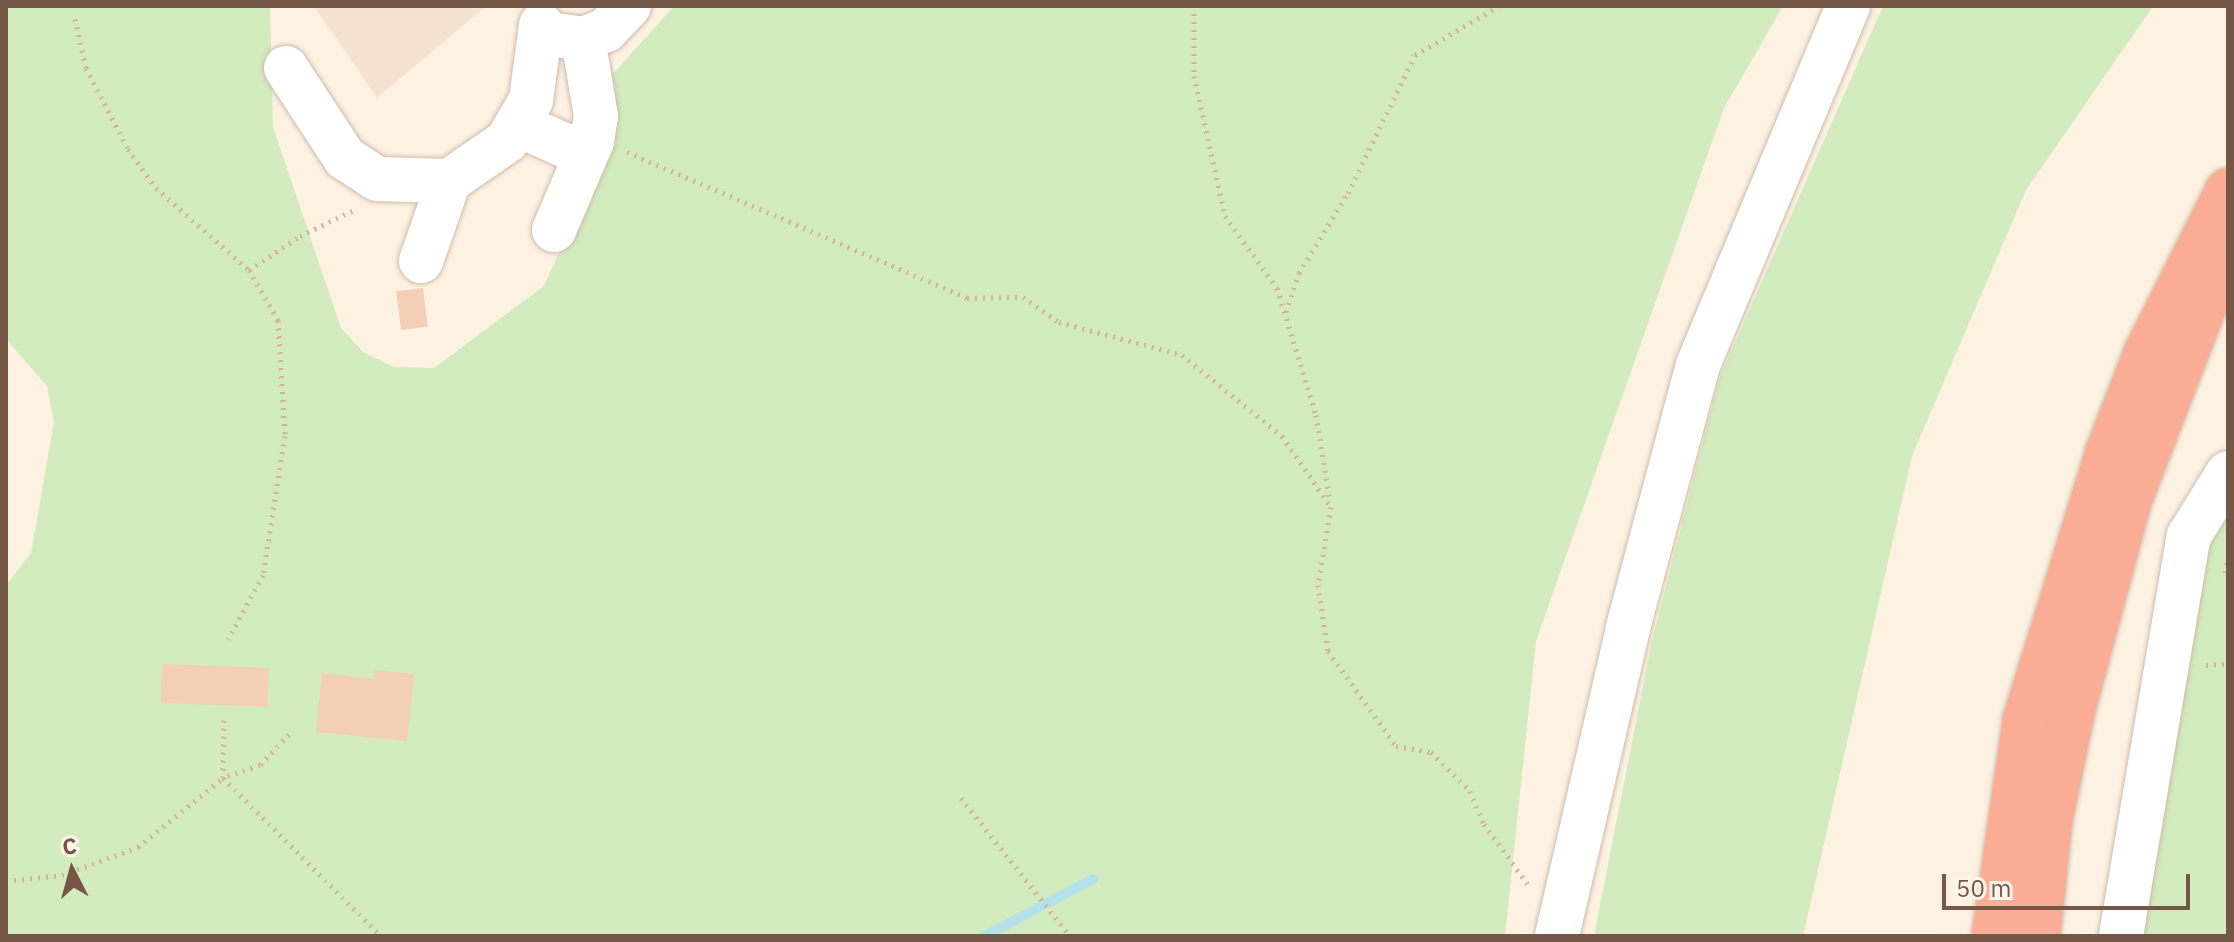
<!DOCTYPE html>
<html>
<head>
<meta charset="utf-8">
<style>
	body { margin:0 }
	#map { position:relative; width:2234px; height:942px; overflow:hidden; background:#fdf2e2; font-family:"IBM Plex Sans",sans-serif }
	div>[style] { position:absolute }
	.residential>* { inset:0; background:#f5e3d0 }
	.green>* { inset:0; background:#d2ecbf }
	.stream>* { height:10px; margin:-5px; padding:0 5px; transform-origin:5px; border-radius:5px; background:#b5e1e8 }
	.building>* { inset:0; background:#f4cfb8; transform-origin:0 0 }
	.path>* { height:5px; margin-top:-2.5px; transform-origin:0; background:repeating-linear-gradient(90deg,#d9b29b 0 2px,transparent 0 8px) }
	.roads { filter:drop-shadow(0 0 2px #d1bbab) drop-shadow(0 0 2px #d1bbab) }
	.minor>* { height:44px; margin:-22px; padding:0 22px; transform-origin:22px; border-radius:22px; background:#fff }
	.highway>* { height:44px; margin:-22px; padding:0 22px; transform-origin:22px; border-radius:22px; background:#fbad95 }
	span { translate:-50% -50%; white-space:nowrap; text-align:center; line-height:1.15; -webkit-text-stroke:6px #fff6e9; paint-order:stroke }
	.frame { position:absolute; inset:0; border:8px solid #765747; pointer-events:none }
	.north { position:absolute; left:32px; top:830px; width:80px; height:80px; -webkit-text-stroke:6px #fff6e9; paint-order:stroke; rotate:354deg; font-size:22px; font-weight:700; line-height:32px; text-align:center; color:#765747 }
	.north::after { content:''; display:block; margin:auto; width:28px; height:36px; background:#765747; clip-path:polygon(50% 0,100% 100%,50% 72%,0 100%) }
	.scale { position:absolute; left:1942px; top:874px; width:248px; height:36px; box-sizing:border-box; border:4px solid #765747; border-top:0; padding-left:10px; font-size:24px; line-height:28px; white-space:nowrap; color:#765747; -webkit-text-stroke:6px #fff6e9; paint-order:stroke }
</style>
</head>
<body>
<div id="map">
	<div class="residential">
		<div style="clip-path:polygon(314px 6px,483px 6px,484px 8px,377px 98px)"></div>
	</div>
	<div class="green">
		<div style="clip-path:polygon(6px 6px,270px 6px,273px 127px,341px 328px,363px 352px,394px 367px,434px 368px,544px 286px,585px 195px,611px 76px,674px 6px,1783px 6px,1724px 108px,1536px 641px,1505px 936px,6px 936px,6px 585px,31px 553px,54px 422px,47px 386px,6px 339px)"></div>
		<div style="clip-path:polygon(1883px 6px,2153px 6px,2026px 190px,1912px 456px,1803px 936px,1594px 936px,1651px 645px,1719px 379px)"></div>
		<div style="clip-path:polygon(2228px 508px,2228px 936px,2137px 936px,2202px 552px)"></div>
	</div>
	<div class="stream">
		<div style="left:985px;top:936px;width:122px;rotate:-27.8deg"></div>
	</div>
	<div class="building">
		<div style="left:423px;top:288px;width:39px;height:27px;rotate:83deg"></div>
		<div style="left:162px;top:664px;width:107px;height:39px;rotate:2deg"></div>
		<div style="clip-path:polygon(375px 670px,414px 674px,407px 741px,316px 732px,322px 673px,374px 679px)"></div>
	</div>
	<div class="path">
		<div style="left:1194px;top:6px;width:70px;rotate:90deg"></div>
		<div style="left:1194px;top:76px;width:143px;rotate:77.5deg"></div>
		<div style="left:1225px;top:216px;width:89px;rotate:54.2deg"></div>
		<div style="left:1277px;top:288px;width:133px;rotate:72.9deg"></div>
		<div style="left:1316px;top:415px;width:88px;rotate:80.9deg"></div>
		<div style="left:75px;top:19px;width:50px;rotate:77.3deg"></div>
		<div style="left:86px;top:68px;width:91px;rotate:62.6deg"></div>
		<div style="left:128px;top:149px;width:48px;rotate:54.3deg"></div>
		<div style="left:156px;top:188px;width:124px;rotate:41.4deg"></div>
		<div style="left:249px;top:270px;width:58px;rotate:59.9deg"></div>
		<div style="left:278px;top:320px;width:116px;rotate:86.5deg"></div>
		<div style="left:285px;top:436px;width:141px;rotate:99deg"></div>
		<div style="left:263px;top:575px;width:73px;rotate:118.7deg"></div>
		<div style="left:627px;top:152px;width:370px;rotate:23.2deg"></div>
		<div style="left:967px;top:298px;width:56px;rotate:-1deg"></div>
		<div style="left:1023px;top:297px;width:44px;rotate:34.8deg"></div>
		<div style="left:1059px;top:322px;width:127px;rotate:15deg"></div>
		<div style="left:1182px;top:355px;width:129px;rotate:39deg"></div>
		<div style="left:1282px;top:436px;width:86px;rotate:55.4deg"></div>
		<div style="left:1331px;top:507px;width:79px;rotate:99.5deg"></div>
		<div style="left:1318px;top:585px;width:67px;rotate:81.4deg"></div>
		<div style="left:1328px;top:651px;width:117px;rotate:54.4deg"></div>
		<div style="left:1396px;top:746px;width:36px;rotate:10deg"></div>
		<div style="left:1431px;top:752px;width:55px;rotate:45deg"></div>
		<div style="left:1470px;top:791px;width:36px;rotate:67deg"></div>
		<div style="left:1484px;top:824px;width:77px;rotate:54deg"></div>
		<div style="left:249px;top:270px;width:61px;rotate:-33.7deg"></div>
		<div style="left:300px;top:236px;width:62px;rotate:-25.7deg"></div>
		<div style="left:1286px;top:312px;width:41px;rotate:-71.6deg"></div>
		<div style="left:1299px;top:273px;width:94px;rotate:-58.5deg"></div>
		<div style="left:1348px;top:193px;width:153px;rotate:-64.1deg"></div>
		<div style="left:1415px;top:55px;width:97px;rotate:-30.3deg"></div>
		<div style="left:2225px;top:573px;width:15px;rotate:-79deg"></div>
		<div style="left:2206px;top:665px;width:22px;rotate:-3deg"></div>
		<div style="left:289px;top:734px;width:42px;rotate:133.1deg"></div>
		<div style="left:260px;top:765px;width:39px;rotate:161deg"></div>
		<div style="left:223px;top:778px;width:223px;rotate:45deg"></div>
		<div style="left:961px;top:798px;width:176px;rotate:51.7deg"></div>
		<div style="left:6px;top:881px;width:56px;rotate:-6.1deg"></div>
		<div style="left:62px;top:875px;width:81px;rotate:-20.2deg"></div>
		<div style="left:138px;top:847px;width:109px;rotate:-39.1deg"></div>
		<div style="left:223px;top:778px;width:63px;rotate:-89.1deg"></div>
	</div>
	<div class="roads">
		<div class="minor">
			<div style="left:556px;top:35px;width:27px;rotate:8deg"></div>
			<div style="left:583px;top:39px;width:25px;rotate:-21deg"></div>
			<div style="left:606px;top:30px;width:33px;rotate:-46deg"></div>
			<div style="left:286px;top:68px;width:108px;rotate:56.8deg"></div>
			<div style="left:345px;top:158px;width:38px;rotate:33deg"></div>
			<div style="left:377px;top:179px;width:72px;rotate:1.6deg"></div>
			<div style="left:449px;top:181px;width:70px;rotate:-34.6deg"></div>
			<div style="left:507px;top:141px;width:48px;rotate:-59.7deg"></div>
			<div style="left:531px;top:100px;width:76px;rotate:-82.4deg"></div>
			<div style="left:517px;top:124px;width:54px;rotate:24.2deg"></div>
			<div style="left:566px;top:146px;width:24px"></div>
			<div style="left:554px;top:230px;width:97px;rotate:-66.9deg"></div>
			<div style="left:592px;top:141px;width:25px;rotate:-81deg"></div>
			<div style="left:596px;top:116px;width:78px;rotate:-99.6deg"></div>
			<div style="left:421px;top:261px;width:85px;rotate:-70.7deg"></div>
			<div style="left:1557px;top:936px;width:320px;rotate:-77deg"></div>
			<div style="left:1629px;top:624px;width:268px;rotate:-75.1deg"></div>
			<div style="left:1698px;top:365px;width:389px;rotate:-67.3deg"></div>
			<div style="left:2121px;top:936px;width:406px;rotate:-80.4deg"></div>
			<div style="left:2189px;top:536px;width:74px;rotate:-58.2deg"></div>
		</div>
		<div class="highway">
			<div style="left:1994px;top:936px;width:218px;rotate:-81.8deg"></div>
			<div style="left:2025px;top:720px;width:281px;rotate:-72.8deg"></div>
			<div style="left:2108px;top:452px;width:106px;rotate:-69deg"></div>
			<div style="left:2146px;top:353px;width:182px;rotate:-63.3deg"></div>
			<div style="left:2038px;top:936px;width:117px;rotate:-84.1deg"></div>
			<div style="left:2050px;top:820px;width:113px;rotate:-78.3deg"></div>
			<div style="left:2073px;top:709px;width:215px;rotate:-74.9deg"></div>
			<div style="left:2129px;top:501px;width:211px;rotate:-68.9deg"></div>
			<div style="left:2205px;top:304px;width:43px;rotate:-57.4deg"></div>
		</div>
	</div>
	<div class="frame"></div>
	<div class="north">С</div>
	<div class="scale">50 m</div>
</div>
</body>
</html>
